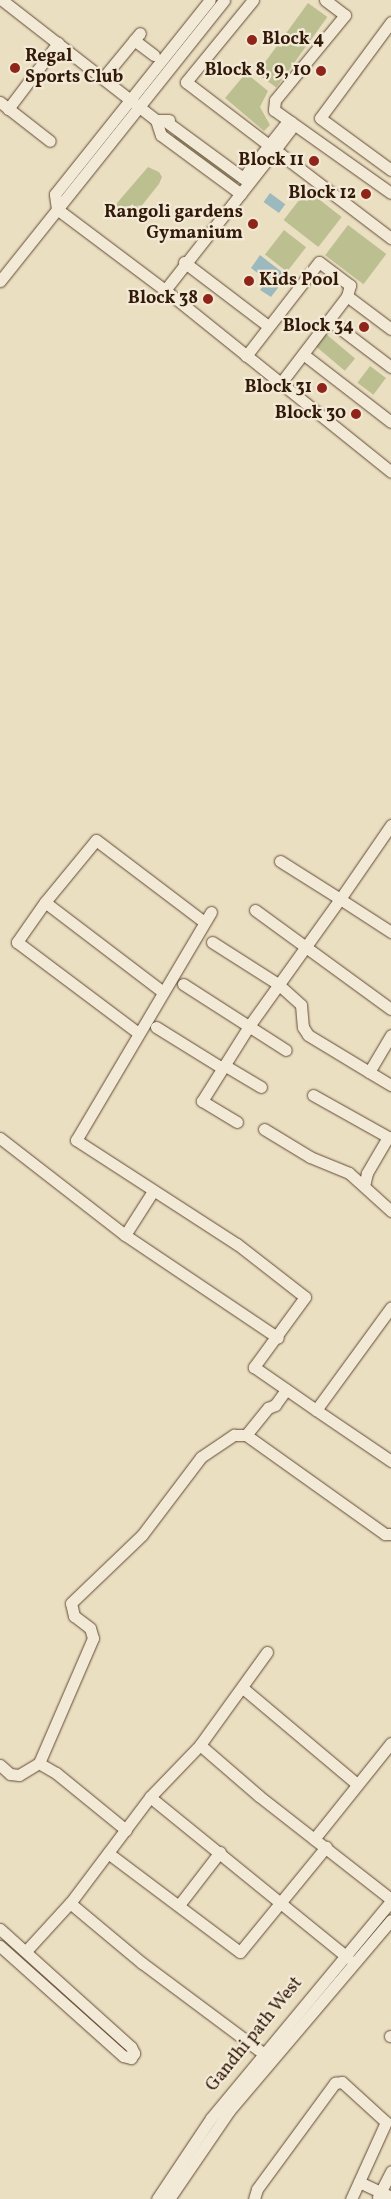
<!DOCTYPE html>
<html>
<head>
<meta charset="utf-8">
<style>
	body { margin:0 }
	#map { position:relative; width:391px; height:2199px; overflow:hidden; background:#ebdfc1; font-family:Vollkorn,serif }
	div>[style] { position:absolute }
	.green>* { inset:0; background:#bcc090; transform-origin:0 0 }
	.water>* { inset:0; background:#9cbabd; transform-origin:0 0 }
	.roads { filter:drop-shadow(0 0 1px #614a36) drop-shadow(0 0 1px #614a36) }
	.minor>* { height:11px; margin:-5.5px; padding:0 5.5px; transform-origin:5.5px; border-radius:5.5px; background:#f2ead7 }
	.dots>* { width:14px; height:14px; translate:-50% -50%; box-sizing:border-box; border:2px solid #f2ead7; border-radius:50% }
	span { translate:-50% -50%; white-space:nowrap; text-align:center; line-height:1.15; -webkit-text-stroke:4.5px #f2ead7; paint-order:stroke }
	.poi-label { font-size:18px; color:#331908; font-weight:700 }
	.left { translate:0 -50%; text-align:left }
	.right { translate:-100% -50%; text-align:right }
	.street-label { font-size:18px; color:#331908 }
</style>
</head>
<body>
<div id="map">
	<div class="green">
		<div style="left:308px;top:3px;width:24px;height:87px;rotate:36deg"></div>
		<div style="clip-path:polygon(246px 73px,268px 91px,260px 107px,270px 125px,264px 131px,225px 98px)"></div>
		<div style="clip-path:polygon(176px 133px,239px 181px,236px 185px,173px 138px)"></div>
		<div style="clip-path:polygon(148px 167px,159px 172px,162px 177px,159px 184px,131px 219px,125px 219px,116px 212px,117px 203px)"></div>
		<div style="left:307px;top:190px;width:44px;height:38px;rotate:38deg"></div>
		<div style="left:348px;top:225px;width:48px;height:38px;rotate:37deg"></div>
		<div style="left:284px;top:230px;width:28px;height:31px;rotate:38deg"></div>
		<div style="left:326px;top:334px;width:38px;height:16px;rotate:40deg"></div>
		<div style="left:370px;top:366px;width:20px;height:21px;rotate:37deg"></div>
	</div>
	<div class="water">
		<div style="left:270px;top:193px;width:19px;height:11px;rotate:36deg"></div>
		<div style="clip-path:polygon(260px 255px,287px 276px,271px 297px,260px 290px,267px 280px,251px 268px)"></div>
	</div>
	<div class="roads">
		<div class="minor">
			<div style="left:2px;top:0;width:195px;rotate:37.9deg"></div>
			<div style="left:156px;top:120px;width:13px"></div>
			<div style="left:253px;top:0;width:106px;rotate:129.3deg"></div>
			<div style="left:186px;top:82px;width:258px;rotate:37.3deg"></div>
			<div style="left:325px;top:0;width:25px;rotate:37deg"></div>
			<div style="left:345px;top:15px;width:110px;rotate:129.5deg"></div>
			<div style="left:275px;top:100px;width:10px;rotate:96deg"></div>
			<div style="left:274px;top:110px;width:143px;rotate:35.4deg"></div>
			<div style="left:391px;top:22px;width:119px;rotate:126.5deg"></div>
			<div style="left:320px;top:118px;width:88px;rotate:36.2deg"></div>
			<div style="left:134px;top:40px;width:25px;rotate:37deg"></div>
			<div style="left:103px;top:78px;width:58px;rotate:-50.6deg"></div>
			<div style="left:0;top:102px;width:63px;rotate:38deg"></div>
			<div style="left:8px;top:109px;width:83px;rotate:-52.9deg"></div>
			<div style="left:156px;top:120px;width:16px;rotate:72deg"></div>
			<div style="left:161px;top:135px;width:99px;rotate:36.4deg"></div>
			<div style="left:164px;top:120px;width:98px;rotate:36.3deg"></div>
			<div style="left:243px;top:178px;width:66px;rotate:-51.7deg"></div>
			<div style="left:284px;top:126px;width:8px;rotate:-30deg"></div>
			<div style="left:291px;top:122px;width:8px;rotate:97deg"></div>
			<div style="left:290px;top:130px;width:26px;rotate:127deg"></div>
			<div style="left:274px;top:151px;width:177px;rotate:128.1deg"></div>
			<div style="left:57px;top:209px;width:135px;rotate:36.9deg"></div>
			<div style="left:165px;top:290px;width:290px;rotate:38.8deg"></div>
			<div style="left:57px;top:209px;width:15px;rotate:-98deg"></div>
			<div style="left:55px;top:194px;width:248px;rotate:-51.4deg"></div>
			<div style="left:184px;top:262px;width:106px;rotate:37.3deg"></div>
			<div style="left:0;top:281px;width:359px;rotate:-51.4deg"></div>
			<div style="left:347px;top:296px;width:55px;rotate:36.9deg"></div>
			<div style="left:329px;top:320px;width:78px;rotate:37.2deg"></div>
			<div style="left:303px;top:354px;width:111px;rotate:37.7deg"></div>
			<div style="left:246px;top:356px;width:119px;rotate:-52.2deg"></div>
			<div style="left:319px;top:262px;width:39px;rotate:37deg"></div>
			<div style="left:350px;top:285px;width:11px;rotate:105deg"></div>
			<div style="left:347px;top:296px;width:111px;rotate:127.3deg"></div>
			<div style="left:280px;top:861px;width:71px;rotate:32.3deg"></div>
			<div style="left:340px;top:899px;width:90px;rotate:-55.4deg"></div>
			<div style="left:45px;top:902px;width:49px;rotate:125deg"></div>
			<div style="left:17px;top:942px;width:151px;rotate:36.9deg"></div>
			<div style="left:255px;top:910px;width:168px;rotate:36.1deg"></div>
			<div style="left:211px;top:912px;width:265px;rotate:120.6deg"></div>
			<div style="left:76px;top:1140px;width:192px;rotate:32.9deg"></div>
			<div style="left:237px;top:1244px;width:86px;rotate:37.9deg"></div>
			<div style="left:305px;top:1297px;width:87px;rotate:126.1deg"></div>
			<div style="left:254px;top:1367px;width:75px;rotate:34.7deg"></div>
			<div style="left:316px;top:1410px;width:127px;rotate:-53.9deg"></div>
			<div style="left:212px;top:942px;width:78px;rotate:32.5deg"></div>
			<div style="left:278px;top:984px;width:31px;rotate:42deg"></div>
			<div style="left:301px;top:1005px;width:22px;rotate:85deg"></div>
			<div style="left:303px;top:1027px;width:9px;rotate:58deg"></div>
			<div style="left:308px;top:1035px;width:71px;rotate:31.2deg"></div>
			<div style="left:183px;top:984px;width:122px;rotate:32.7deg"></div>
			<div style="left:163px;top:992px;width:148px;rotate:-142.7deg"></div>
			<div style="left:45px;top:902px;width:80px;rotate:-50.6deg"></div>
			<div style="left:96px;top:840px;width:136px;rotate:37.2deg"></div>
			<div style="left:156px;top:1027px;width:78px;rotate:31.8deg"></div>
			<div style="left:391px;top:1035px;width:43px;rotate:120.7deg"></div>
			<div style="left:369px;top:1072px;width:26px;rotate:31deg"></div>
			<div style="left:224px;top:1065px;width:43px;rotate:30.7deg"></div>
			<div style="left:313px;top:1095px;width:86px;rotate:29.2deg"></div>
			<div style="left:388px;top:1137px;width:42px;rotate:120.3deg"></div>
			<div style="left:367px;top:1173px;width:13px;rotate:103deg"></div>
			<div style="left:237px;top:1122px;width:41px;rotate:-149deg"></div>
			<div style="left:202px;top:1101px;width:89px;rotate:-57.9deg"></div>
			<div style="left:249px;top:1026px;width:156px;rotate:-54.4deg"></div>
			<div style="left:340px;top:899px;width:61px;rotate:32.9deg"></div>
			<div style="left:264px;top:1129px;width:54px;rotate:31.3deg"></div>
			<div style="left:310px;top:1157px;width:42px;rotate:22.3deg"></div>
			<div style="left:349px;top:1173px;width:57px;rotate:42.1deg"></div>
			<div style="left:0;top:1138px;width:158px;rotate:37.8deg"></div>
			<div style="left:125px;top:1235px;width:184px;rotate:33.9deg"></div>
			<div style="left:125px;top:1235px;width:52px;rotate:-57.5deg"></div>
			<div style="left:316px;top:1410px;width:91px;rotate:34.2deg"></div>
			<div style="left:246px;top:1435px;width:35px;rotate:-51deg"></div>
			<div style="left:268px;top:1408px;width:8px;rotate:-23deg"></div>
			<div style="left:275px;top:1405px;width:19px;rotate:-54deg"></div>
			<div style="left:267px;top:1652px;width:115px;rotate:125.8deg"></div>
			<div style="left:200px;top:1745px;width:72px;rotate:133.9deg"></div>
			<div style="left:150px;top:1797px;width:133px;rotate:127deg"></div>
			<div style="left:70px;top:1903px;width:94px;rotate:39.8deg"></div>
			<div style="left:142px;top:1963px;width:161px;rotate:36.7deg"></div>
			<div style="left:244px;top:1689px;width:148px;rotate:40.1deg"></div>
			<div style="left:200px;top:1745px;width:78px;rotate:40.8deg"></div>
			<div style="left:259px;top:1796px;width:167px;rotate:38deg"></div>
			<div style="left:0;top:1765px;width:13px;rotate:42deg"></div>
			<div style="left:10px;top:1774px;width:9px;rotate:6deg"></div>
			<div style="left:19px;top:1775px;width:23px;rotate:-31deg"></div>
			<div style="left:150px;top:1797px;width:255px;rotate:39.1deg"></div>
			<div style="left:126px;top:1830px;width:90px;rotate:-140.8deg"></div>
			<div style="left:56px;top:1773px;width:20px;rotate:-150deg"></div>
			<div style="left:39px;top:1763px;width:136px;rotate:-66.6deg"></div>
			<div style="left:93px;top:1638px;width:10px;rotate:-107deg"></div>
			<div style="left:90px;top:1628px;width:20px;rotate:-143deg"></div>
			<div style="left:74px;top:1616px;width:13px;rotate:-103deg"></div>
			<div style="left:71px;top:1603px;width:98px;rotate:-43.8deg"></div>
			<div style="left:142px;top:1535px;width:98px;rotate:-52.9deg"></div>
			<div style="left:201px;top:1457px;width:40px;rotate:-34deg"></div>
			<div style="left:234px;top:1435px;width:12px"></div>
			<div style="left:246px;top:1435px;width:171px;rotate:35.5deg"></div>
			<div style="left:385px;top:1534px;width:6px"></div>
			<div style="left:314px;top:1839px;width:123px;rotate:-51.3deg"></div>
			<div style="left:108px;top:1853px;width:165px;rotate:36.9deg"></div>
			<div style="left:240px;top:1952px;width:136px;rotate:-50.7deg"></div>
			<div style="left:179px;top:1905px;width:67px;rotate:-52.3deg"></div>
			<div style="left:0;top:1929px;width:176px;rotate:42deg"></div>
			<div style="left:131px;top:2047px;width:7px;rotate:63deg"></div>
			<div style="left:134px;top:2053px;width:6px;rotate:121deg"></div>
			<div style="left:131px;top:2058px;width:8px;rotate:-166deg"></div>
			<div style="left:123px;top:2056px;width:165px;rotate:-138.2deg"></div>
			<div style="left:26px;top:1951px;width:65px;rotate:-47.5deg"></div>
			<div style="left:390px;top:2036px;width:1px"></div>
			<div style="left:359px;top:2182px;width:35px;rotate:25deg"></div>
			<div style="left:378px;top:2197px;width:29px;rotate:-63deg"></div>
			<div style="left:157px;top:2199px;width:97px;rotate:-56.3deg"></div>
			<div style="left:211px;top:2118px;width:282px;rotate:-50.3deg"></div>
			<div style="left:169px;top:2199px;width:107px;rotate:-55.7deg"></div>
			<div style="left:229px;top:2111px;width:250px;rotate:-49.7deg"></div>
			<div style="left:254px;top:2199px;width:10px;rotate:-73deg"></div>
			<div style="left:257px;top:2189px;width:132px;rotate:-53.7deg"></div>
			<div style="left:335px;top:2083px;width:7px;rotate:-8deg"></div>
			<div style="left:342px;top:2082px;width:59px;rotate:42.3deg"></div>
			<div style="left:386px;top:2122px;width:85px;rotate:114.4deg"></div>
		</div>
	</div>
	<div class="dots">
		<div style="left:252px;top:40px;background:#8f2418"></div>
		<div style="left:15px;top:68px;background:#8f2418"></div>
		<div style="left:321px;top:71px;background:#8f2418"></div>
		<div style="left:314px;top:161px;background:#8f2418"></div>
		<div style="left:366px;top:194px;background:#8f2418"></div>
		<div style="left:253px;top:224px;background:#8f2418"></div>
		<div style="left:249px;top:281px;background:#8f2418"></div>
		<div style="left:208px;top:299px;background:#8f2418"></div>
		<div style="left:364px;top:327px;background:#8f2418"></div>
		<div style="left:322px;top:388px;background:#8f2418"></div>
		<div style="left:356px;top:414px;background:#8f2418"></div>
	</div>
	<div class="poi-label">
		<span class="left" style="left:262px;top:40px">Block 4</span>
		<span class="left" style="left:25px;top:68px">Regal<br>Sports Club</span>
		<span class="right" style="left:311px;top:71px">Block 8, 9, 10</span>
		<span class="right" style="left:304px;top:161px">Block 11</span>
		<span class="right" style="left:356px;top:194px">Block 12</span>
		<span class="right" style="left:243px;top:224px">Rangoli gardens<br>Gymanium</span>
		<span class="left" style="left:259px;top:281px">Kids Pool</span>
		<span class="right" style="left:198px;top:299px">Block 38</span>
		<span class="right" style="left:354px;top:327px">Block 34</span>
		<span class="right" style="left:312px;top:388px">Block 31</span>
		<span class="right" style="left:346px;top:414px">Block 30</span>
	</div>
	<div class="street-label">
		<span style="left:255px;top:2035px;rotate:-51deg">Gandhi path West</span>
	</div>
</div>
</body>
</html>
